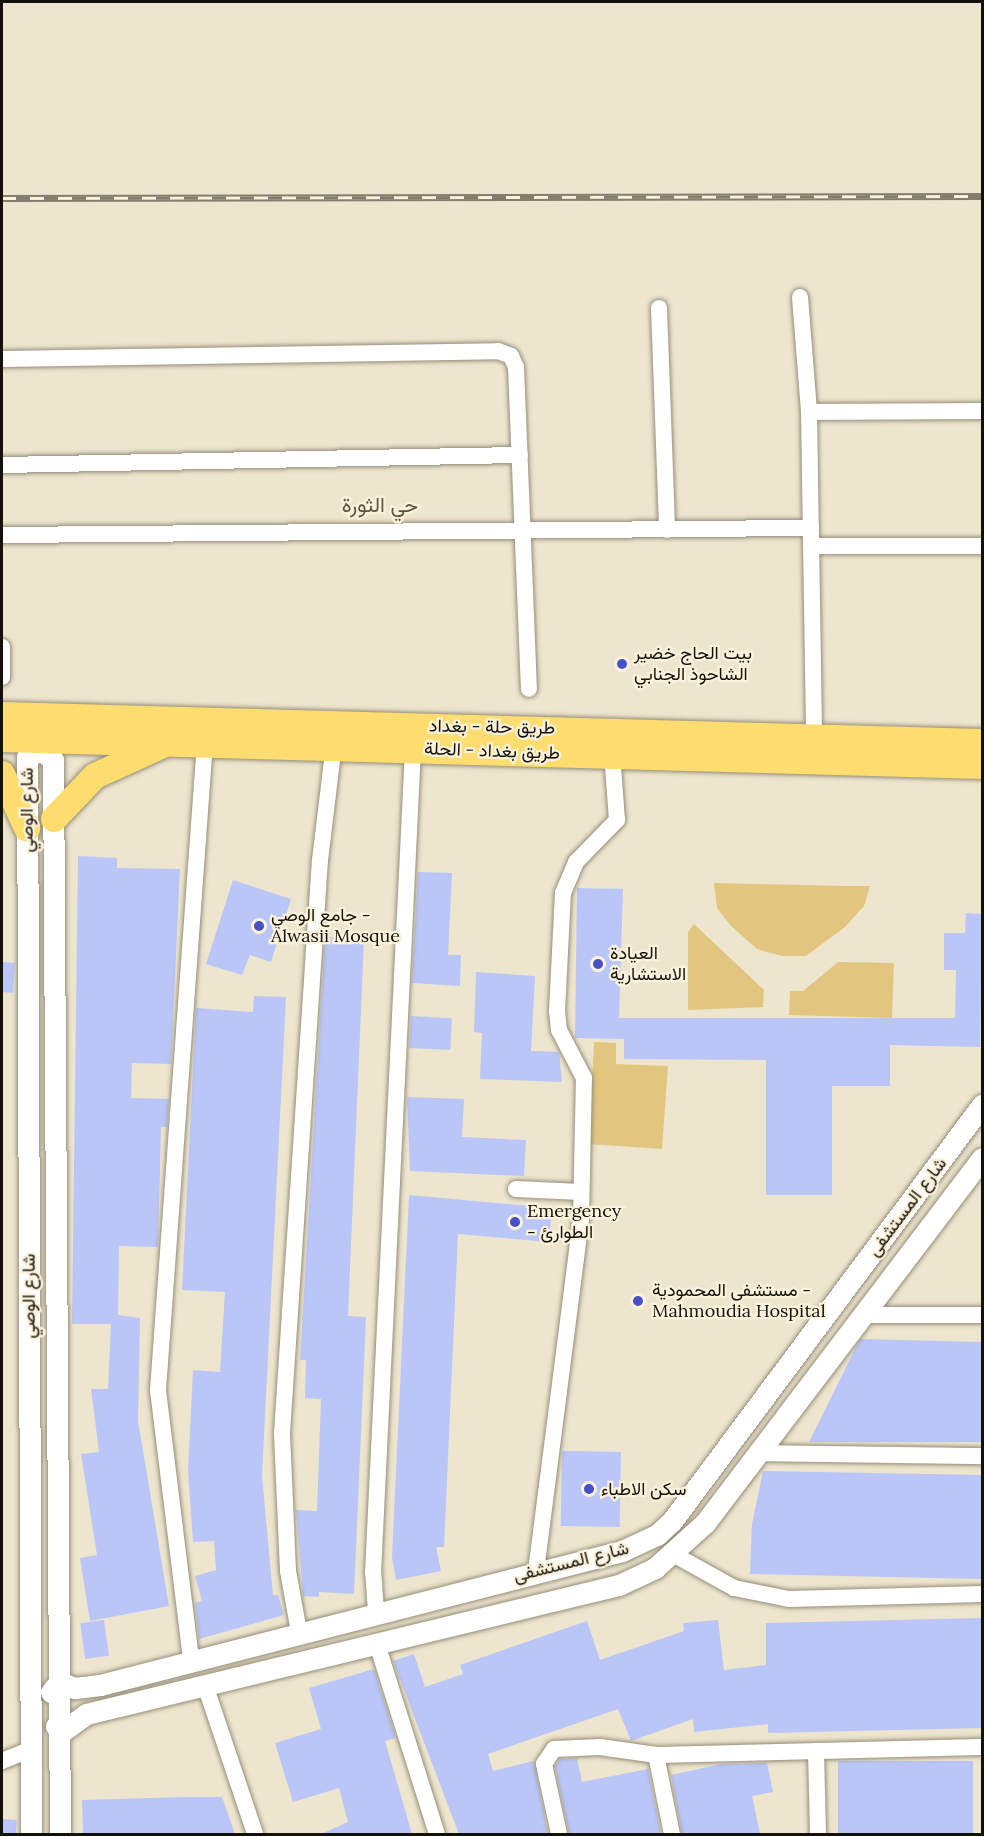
<!DOCTYPE html>
<html>
<head>
<meta charset="utf-8">
<style>
	body { margin:0 }
	#map { position:relative; width:984px; height:1836px; overflow:hidden; background:#ede5ce; font-family:Lora,Vazirmatn,serif }
	div>[style] { position:absolute }
	.green>* { inset:0; background:#e2c680 }
	.building>* { inset:0; background:#bac6f8; transform-origin:0 0 }
	.roads { filter:drop-shadow(0 0 2px #968e79) drop-shadow(0 0 2px #968e79) }
	.minor>* { height:16px; margin:-8px; padding:0 8px; transform-origin:8px; border-radius:8px; background:#fff }
	.tertiary>* { height:21px; margin:-10.5px; padding:0 10.5px; transform-origin:10.5px; border-radius:10.5px; background:#fff }
	.primary>* { height:26px; margin:-13px; padding:0 13px; transform-origin:13px; border-radius:13px; background:#fddd70 }
	.rail>* { height:7px; margin-top:-3.5px; transform-origin:0; background:repeating-linear-gradient(90deg,#fbf2db 0 14px,#837d6e 0 28px); box-sizing:border-box; border-block:2px solid #837d6e }
	.dots>* { width:16px; height:16px; translate:-50% -50%; box-sizing:border-box; border:3px solid #fbf2db; border-radius:50% }
	span { translate:-50% -50%; white-space:nowrap; text-align:center; line-height:1.15; -webkit-text-stroke:4.5px #fbf2db; paint-order:stroke }
	.poi-label { font-size:18px; color:#14110a }
	.left { translate:0 -50%; text-align:left }
	.street-label { font-size:18px; color:#14110a }
	.quarter-label { font-size:21px; color:#5a533f }
	.frame { position:absolute; inset:0; border:3px solid #14110a; pointer-events:none }
</style>
</head>
<body>
<div id="map">
	<div class="green">
		<div style="clip-path:polygon(714px 883px,846px 886px,870px 886px,864px 906px,845px 927px,806px 956px,782px 956px,757px 949px,731px 926px,717px 908px)"></div>
		<div style="clip-path:polygon(694px 924px,764px 990px,763px 1007px,688px 1010px,688px 932px)"></div>
		<div style="clip-path:polygon(838px 962px,894px 963px,892px 1018px,789px 1015px,790px 991px,803px 991px)"></div>
		<div style="clip-path:polygon(594px 1042px,616px 1043px,616px 1064px,668px 1066px,662px 1149px,589px 1144px)"></div>
	</div>
	<div class="building">
		<div style="clip-path:polygon(78px 856px,117px 858px,117px 868px,180px 869px,171px 1064px,132px 1063px,131px 1098px,169px 1099px,167px 1127px,161px 1127px,158px 1247px,119px 1246px,118px 1315px,140px 1318px,138px 1421px,169px 1606px,90px 1621px,80px 1558px,97px 1555px,81px 1454px,99px 1452px,91px 1389px,108px 1389px,111px 1324px,72px 1324px)"></div>
		<div style="clip-path:polygon(418px 872px,452px 873px,448px 955px,461px 955px,460px 986px,412px 983px)"></div>
		<div style="clip-path:polygon(233px 880px,291px 899px,271px 962px,250px 955px,242px 975px,206px 964px)"></div>
		<div style="clip-path:polygon(577px 888px,623px 889px,619px 1018px,955px 1018px,956px 970px,944px 970px,944px 933px,965px 933px,966px 913px,982px 914px,980px 1047px,890px 1045px,890px 1086px,832px 1086px,832px 1195px,766px 1195px,766px 1060px,624px 1059px,624px 1039px,575px 1038px)"></div>
		<div style="clip-path:polygon(325px 937px,364px 939px,348px 1316px,366px 1317px,354px 1594px,319px 1592px,319px 1597px,303px 1596px,296px 1510px,317px 1511px,321px 1399px,305px 1398px,306px 1360px,300px 1360px)"></div>
		<div style="left:2px;top:962px;width:13px;height:30px;rotate:4deg"></div>
		<div style="clip-path:polygon(476px 972px,535px 976px,531px 1051px,559px 1052px,562px 1082px,480px 1079px,482px 1033px,474px 1032px)"></div>
		<div style="clip-path:polygon(254px 996px,286px 997px,262px 1476px,273px 1595px,278px 1595px,284px 1615px,199px 1639px,195px 1603px,202px 1601px,195px 1576px,216px 1570px,214px 1541px,193px 1542px,188px 1471px,193px 1370px,220px 1372px,225px 1292px,182px 1290px,196px 1008px,253px 1012px)"></div>
		<div style="left:411px;top:1016px;width:41px;height:32px;rotate:3deg"></div>
		<div style="clip-path:polygon(407px 1097px,464px 1099px,462px 1137px,526px 1140px,524px 1176px,410px 1171px)"></div>
		<div style="clip-path:polygon(409px 1195px,552px 1208px,549px 1242px,458px 1234px,444px 1547px,436px 1547px,441px 1571px,396px 1580px,392px 1557px)"></div>
		<div style="clip-path:polygon(860px 1339px,982px 1342px,982px 1442px,809px 1442px)"></div>
		<div style="left:562px;top:1451px;width:59px;height:75px;rotate:1deg"></div>
		<div style="clip-path:polygon(763px 1471px,982px 1475px,982px 1579px,750px 1574px,752px 1524px)"></div>
		<div style="clip-path:polygon(982px 1618px,982px 1728px,768px 1733px,768px 1724px,694px 1732px,693px 1719px,631px 1741px,618px 1709px,488px 1754px,493px 1771px,534px 1761px,548px 1834px,459px 1834px,393px 1661px,414px 1654px,425px 1687px,463px 1674px,460px 1665px,587px 1621px,600px 1660px,684px 1631px,683px 1623px,718px 1620px,724px 1670px,766px 1665px,766px 1623px)"></div>
		<div style="left:104px;top:1620px;width:36px;height:24px;rotate:82deg"></div>
		<div style="clip-path:polygon(374px 1669px,396px 1738px,385px 1741px,412px 1834px,321px 1834px,348px 1822px,339px 1788px,293px 1802px,275px 1743px,321px 1729px,309px 1688px)"></div>
		<div style="clip-path:polygon(577px 1758px,582px 1782px,648px 1769px,661px 1834px,569px 1834px,555px 1766px,560px 1759px)"></div>
		<div style="left:838px;top:1761px;width:135px;height:73px"></div>
		<div style="clip-path:polygon(767px 1763px,773px 1792px,752px 1796px,760px 1834px,682px 1834px,671px 1775px,722px 1764px)"></div>
		<div style="clip-path:polygon(185px 1797px,222px 1797px,235px 1834px,83px 1834px,82px 1800px)"></div>
		<div style="left:2px;top:1819px;width:15px;height:15px;rotate:4deg"></div>
	</div>
	<div class="roads">
		<div class="minor">
			<div style="left:800px;top:297px;width:115px;rotate:85.5deg"></div>
			<div style="left:809px;top:412px;width:325px;rotate:89.1deg"></div>
			<div style="left:659px;top:308px;width:222px;rotate:87.9deg"></div>
			<div style="left:2px;top:359px;width:496px;rotate:-0.9deg"></div>
			<div style="left:498px;top:351px;width:14px;rotate:21deg"></div>
			<div style="left:511px;top:356px;width:12px;rotate:66deg"></div>
			<div style="left:516px;top:367px;width:322px;rotate:87.7deg"></div>
			<div style="left:809px;top:412px;width:173px;rotate:-0.3deg"></div>
			<div style="left:2px;top:465px;width:518px;rotate:-1.11deg"></div>
			<div style="left:2px;top:535px;width:809px;rotate:-0.5deg"></div>
			<div style="left:813px;top:546px;width:169px"></div>
			<div style="left:2px;top:647px;width:30px;rotate:90deg"></div>
			<div style="left:516px;top:1189px;width:65px;rotate:2.6deg"></div>
			<div style="left:864px;top:1315px;width:118px"></div>
			<div style="left:758px;top:1453px;width:224px;rotate:0.8deg"></div>
			<div style="left:673px;top:1554px;width:70px;rotate:29.1deg"></div>
			<div style="left:734px;top:1588px;width:56px;rotate:11.3deg"></div>
			<div style="left:789px;top:1599px;width:193px;rotate:-1.5deg"></div>
			<div style="left:536px;top:1571px;width:356px;rotate:-82.7deg"></div>
			<div style="left:581px;top:1218px;width:140px;rotate:-88.8deg"></div>
			<div style="left:584px;top:1078px;width:54px;rotate:-117.5deg"></div>
			<div style="left:559px;top:1030px;width:19px;rotate:-96deg"></div>
			<div style="left:557px;top:1011px;width:118px;rotate:-87.1deg"></div>
			<div style="left:563px;top:893px;width:34px;rotate:-67deg"></div>
			<div style="left:576px;top:862px;width:59px;rotate:-45.7deg"></div>
			<div style="left:617px;top:820px;width:66px;rotate:-94.3deg"></div>
			<div style="left:376px;top:1612px;width:39px;rotate:-94deg"></div>
			<div style="left:373px;top:1573px;width:825px;rotate:-87.22deg"></div>
			<div style="left:299px;top:1632px;width:62px;rotate:-100.2deg"></div>
			<div style="left:288px;top:1571px;width:138px;rotate:-92.5deg"></div>
			<div style="left:282px;top:1433px;width:574px;rotate:-86.21deg"></div>
			<div style="left:320px;top:860px;width:116px;rotate:-83.1deg"></div>
			<div style="left:377px;top:1644px;width:199px;rotate:72.5deg"></div>
			<div style="left:191px;top:1659px;width:271px;rotate:-97deg"></div>
			<div style="left:158px;top:1390px;width:649px;rotate:-85.85deg"></div>
			<div style="left:205px;top:1685px;width:157px;rotate:71.4deg"></div>
			<div style="left:816px;top:1751px;width:83px;rotate:88.6deg"></div>
			<div style="left:656px;top:1755px;width:81px;rotate:78.6deg"></div>
			<div style="left:2px;top:1761px;width:31px;rotate:-22deg"></div>
			<div style="left:559px;top:1834px;width:72px;rotate:-102.1deg"></div>
			<div style="left:544px;top:1764px;width:18px;rotate:-56deg"></div>
			<div style="left:554px;top:1749px;width:46px;rotate:-2.5deg"></div>
			<div style="left:600px;top:1747px;width:57px;rotate:8.1deg"></div>
			<div style="left:656px;top:1755px;width:326px;rotate:-1.4deg"></div>
		</div>
		<div class="tertiary">
			<div style="left:51px;top:1692px;width:13px;rotate:-51deg"></div>
			<div style="left:59px;top:1682px;width:17px;rotate:21deg"></div>
			<div style="left:75px;top:1688px;width:25px;rotate:-7deg"></div>
			<div style="left:100px;top:1685px;width:539px;rotate:-14.4deg"></div>
			<div style="left:622px;top:1551px;width:38px;rotate:-25deg"></div>
			<div style="left:657px;top:1535px;width:21px;rotate:-43deg"></div>
			<div style="left:672px;top:1521px;width:519px;rotate:-53.31deg"></div>
			<div style="left:56px;top:1726px;width:8px;rotate:60deg"></div>
			<div style="left:60px;top:1733px;width:32px;rotate:-36deg"></div>
			<div style="left:86px;top:1714px;width:548px;rotate:-13.61deg"></div>
			<div style="left:619px;top:1585px;width:40px;rotate:-25deg"></div>
			<div style="left:655px;top:1568px;width:67px;rotate:-42deg"></div>
			<div style="left:705px;top:1523px;width:458px;rotate:-52.8deg"></div>
			<div style="left:31px;top:1834px;width:1077px;rotate:-90.21deg"></div>
			<div style="left:27px;top:757px;width:16px;rotate:-27deg"></div>
			<div style="left:41px;top:750px;width:16px;rotate:40deg"></div>
			<div style="left:53px;top:760px;width:1074px;rotate:89.63deg"></div>
		</div>
		<div class="primary">
			<div style="left:2px;top:715px;width:980px;rotate:1.58deg"></div>
			<div style="left:2px;top:739px;width:980px;rotate:1.58deg"></div>
			<div style="left:2px;top:774px;width:60px;rotate:65.2deg"></div>
			<div style="left:54px;top:819px;width:59px;rotate:-46.4deg"></div>
			<div style="left:95px;top:776px;width:75px;rotate:-24.5deg"></div>
		</div>
	</div>
	<div class="rail">
		<div style="left:2px;top:198px;width:980px;rotate:-0.12deg"></div>
	</div>
	<div class="dots">
		<div style="left:622px;top:664px;background:#4751c6"></div>
		<div style="left:259px;top:926px;background:#4751c6"></div>
		<div style="left:598px;top:964px;background:#4751c6"></div>
		<div style="left:515px;top:1222px;background:#4751c6"></div>
		<div style="left:638px;top:1301px;background:#4751c6"></div>
		<div style="left:589px;top:1489px;background:#4751c6"></div>
	</div>
	<div class="poi-label">
		<span class="left" style="left:634px;top:664px">بيت الحاج خضير<br>الشاحوذ الجنابي</span>
		<span class="left" style="left:271px;top:926px">جامع الوصي -<br>Alwasii Mosque</span>
		<span class="left" style="left:610px;top:964px">العيادة<br>الاستشارية</span>
		<span class="left" style="left:527px;top:1222px">Emergency<br>- الطوارئ</span>
		<span class="left" style="left:652px;top:1301px">مستشفى المحمودية -<br>Mahmoudia Hospital</span>
		<span class="left" style="left:601px;top:1489px">سكن الاطباء</span>
	</div>
	<div class="street-label">
		<span style="left:492px;top:727px;rotate:1deg">طريق حلة - بغداد</span>
		<span style="left:492px;top:751px;rotate:2deg">طريق بغداد - الحلة</span>
		<span style="left:27px;top:810px;rotate:-90deg">شارع الوصي</span>
		<span style="left:907px;top:1207px;rotate:-53deg">شارع المستشفى</span>
		<span style="left:29px;top:1296px;rotate:-90deg">شارع الوصي</span>
		<span style="left:571px;top:1562px;rotate:-14deg">شارع المستشفى</span>
	</div>
	<div class="quarter-label">
		<span style="left:380px;top:505px">حي الثورة</span>
	</div>
	<div class="frame"></div>
</div>
</body>
</html>
